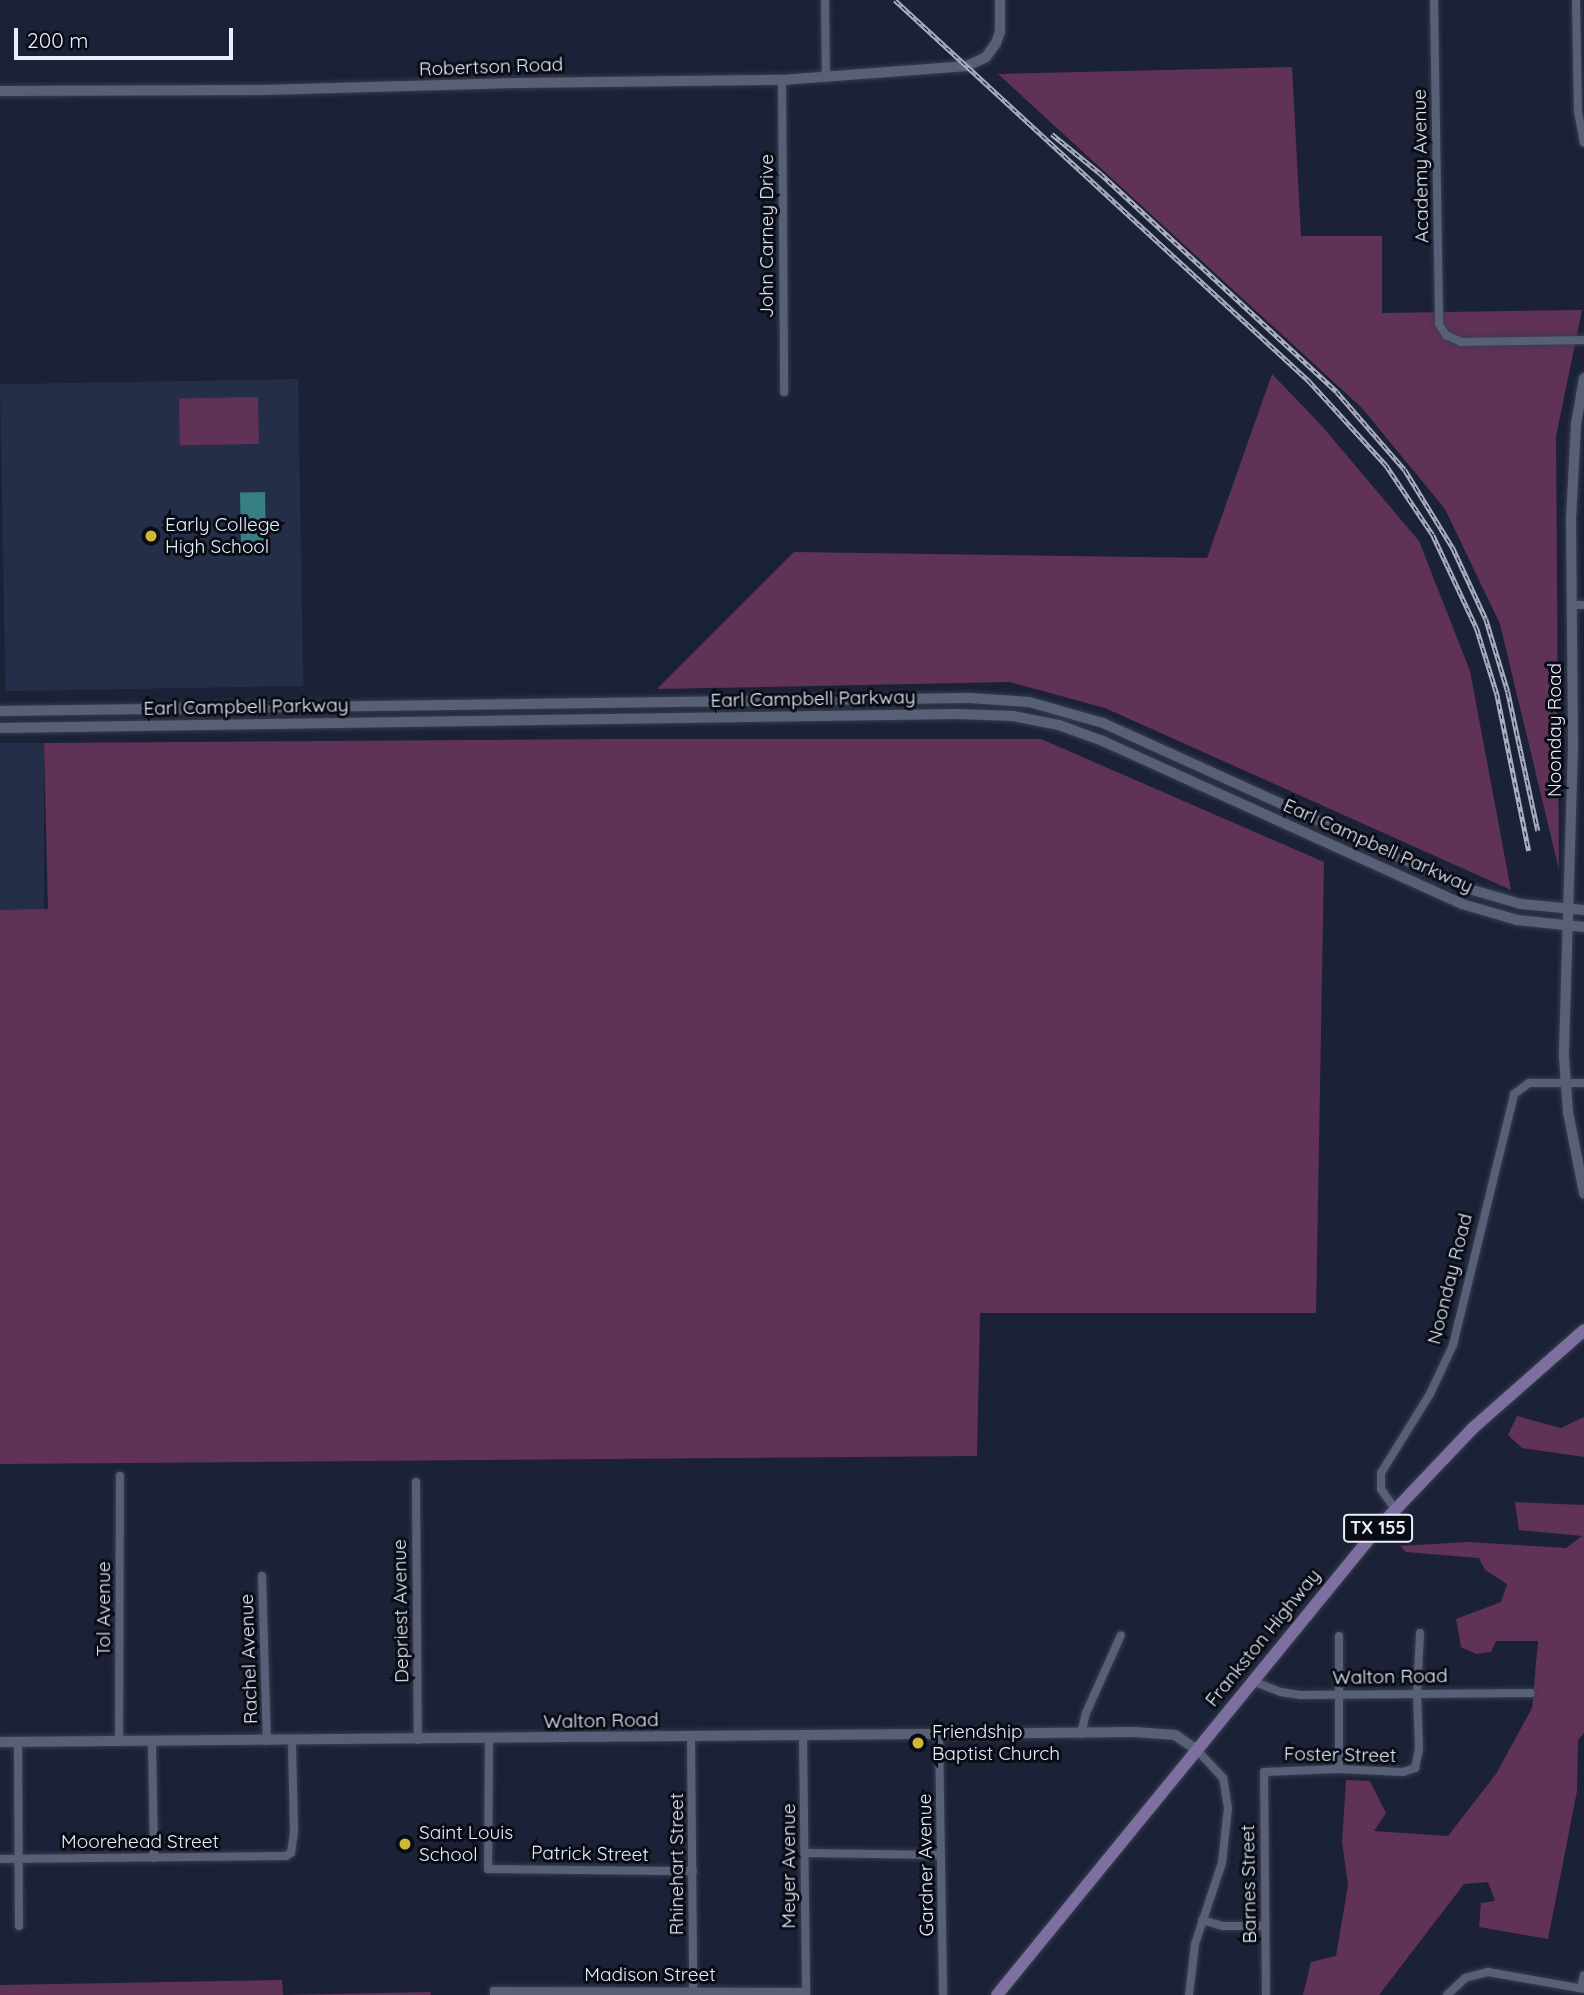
<!DOCTYPE html>
<html>
<head>
<meta charset="utf-8">
<style>
	body { margin:0 }
	#map { position:relative; width:1584px; height:1995px; overflow:hidden; background:#1b2237; font-family:Quicksand,sans-serif }
	div>[style] { position:absolute }
	.built>* { inset:0; background:#252e48; transform-origin:0 0 }
	.green>* { inset:0; background:#603255; transform-origin:0 0 }
	.water>* { inset:0; background:#377f84; transform-origin:0 0 }
	.roads { filter:drop-shadow(0 0 2px #383d4e) drop-shadow(0 0 2px #383d4e) }
	.minor>* { height:8px; margin:-4px; padding:0 4px; transform-origin:4px; border-radius:4px; background:#586078 }
	.tertiary>* { height:10px; margin:-5px; padding:0 5px; transform-origin:5px; border-radius:5px; background:#586078 }
	.secondary>* { height:10px; margin:-5px; padding:0 5px; transform-origin:5px; border-radius:5px; background:#586078 }
	.primary>* { height:12px; margin:-6px; padding:0 6px; transform-origin:6px; border-radius:6px; background:#7d70a0 }
	.rail>* { height:4.5px; margin-top:-2.25px; transform-origin:0; background:repeating-linear-gradient(90deg,#090c15 0 5px,#a8aebe 0 10px); box-sizing:border-box; border-block:2px solid #a8aebe }
	.dots>* { width:19px; height:19px; translate:-50% -50%; box-sizing:border-box; border:4px solid #090c15; border-radius:50% }
	span { translate:-50% -50%; white-space:nowrap; text-align:center; line-height:1.15; -webkit-text-stroke:6px #090c15; paint-order:stroke }
	.shield-label span { padding:2px 5px; background:#090c15; border:2px solid; border-radius:5px; -webkit-text-stroke-width:0 }
	.shield-label { font-size:18px; color:#e9eefc; font-weight:700 }
	.street-label { font-size:19px; color:#e9eefc }
	.poi-label { font-size:19px; color:#e9eefc }
	.left { translate:0 -50%; text-align:left }
	.scale { position:absolute; left:14px; top:28px; width:219px; height:32px; box-sizing:border-box; border:4px solid #e9eefc; border-top:0; padding-left:9px; font-size:21px; line-height:24px; white-space:nowrap; color:#e9eefc; -webkit-text-stroke:5px #090c15; paint-order:stroke }
</style>
</head>
<body>
<div id="map">
	<div class="built">
		<div style="left:298px;top:379px;width:307px;height:298px;rotate:89deg"></div>
		<div style="left:0;top:743px;width:44px;height:167px"></div>
	</div>
	<div class="green">
		<div style="clip-path:polygon(1292px 67px,1301px 236px,1382px 236px,1382px 313px,1582px 310px,1556px 436px,1559px 870px,1500px 624px,1445px 509px,1362px 408px,998px 74px)"></div>
		<div style="clip-path:polygon(1272px 374px,1321px 425px,1419px 541px,1470px 671px,1511px 890px,1105px 708px,1010px 682px,657px 689px,794px 552px,1207px 558px)"></div>
		<div style="left:258px;top:397px;width:47px;height:79px;rotate:89deg"></div>
		<div style="clip-path:polygon(607px 739px,1041px 739px,1324px 862px,1316px 1313px,980px 1313px,977px 1456px,0 1464px,0 910px,48px 909px,44px 743px)"></div>
		<div style="clip-path:polygon(1517px 1416px,1561px 1428px,1584px 1417px,1584px 1457px,1522px 1448px,1508px 1435px)"></div>
		<div style="clip-path:polygon(1515px 1502px,1584px 1505px,1584px 1733px,1578px 1740px,1577px 1791px,1548px 1939px,1479px 1927px,1481px 1903px,1495px 1901px,1488px 1882px,1464px 1884px,1379px 1995px,1303px 1995px,1311px 1962px,1336px 1956px,1348px 1885px,1342px 1842px,1346px 1780px,1370px 1781px,1386px 1813px,1374px 1831px,1448px 1836px,1496px 1774px,1532px 1708px,1538px 1641px,1496px 1641px,1491px 1652px,1476px 1654px,1461px 1647px,1456px 1619px,1501px 1602px,1507px 1584px,1485px 1570px,1479px 1558px,1406px 1552px,1400px 1546px,1468px 1542px,1566px 1548px,1582px 1536px,1519px 1530px)"></div>
		<div style="clip-path:polygon(282px 1980px,283px 1995px,430px 1992px,431px 1995px,0 1995px,0 1985px)"></div>
	</div>
	<div class="water">
		<div style="left:265px;top:492px;width:54px;height:25px;rotate:89deg"></div>
	</div>
	<div class="roads">
		<div class="minor">
			<div style="left:825px;top:0;width:78px;rotate:89.3deg"></div>
			<div style="left:1434px;top:0;width:324px;rotate:89.1deg"></div>
			<div style="left:1439px;top:324px;width:13px;rotate:58deg"></div>
			<div style="left:1446px;top:335px;width:17px;rotate:25deg"></div>
			<div style="left:1461px;top:342px;width:123px;rotate:-0.9deg"></div>
			<div style="left:1576px;top:0;width:112px;rotate:89deg"></div>
			<div style="left:1578px;top:112px;width:31px;rotate:79deg"></div>
			<div style="left:782px;top:80px;width:312px;rotate:89.6deg"></div>
			<div style="left:1571px;top:605px;width:13px"></div>
			<div style="left:416px;top:1482px;width:258px;rotate:89.6deg"></div>
			<div style="left:1395px;top:1509px;width:24px;rotate:-125deg"></div>
			<div style="left:1381px;top:1489px;width:16px;rotate:-90deg"></div>
			<div style="left:1381px;top:1473px;width:93px;rotate:-58.2deg"></div>
			<div style="left:1430px;top:1394px;width:54px;rotate:-64.9deg"></div>
			<div style="left:1453px;top:1345px;width:258px;rotate:-76.3deg"></div>
			<div style="left:1514px;top:1094px;width:19px;rotate:-36deg"></div>
			<div style="left:1529px;top:1083px;width:55px"></div>
			<div style="left:262px;top:1576px;width:165px;rotate:88.3deg"></div>
			<div style="left:1339px;top:1636px;width:133px;rotate:90deg"></div>
			<div style="left:1252px;top:1681px;width:31px;rotate:21deg"></div>
			<div style="left:1281px;top:1692px;width:20px;rotate:9deg"></div>
			<div style="left:1301px;top:1695px;width:230px;rotate:-0.5deg"></div>
			<div style="left:1081px;top:1734px;width:22px;rotate:-77deg"></div>
			<div style="left:1086px;top:1713px;width:85px;rotate:-65.8deg"></div>
			<div style="left:939px;top:1735px;width:260px;rotate:89.1deg"></div>
			<div style="left:691px;top:1737px;width:254px;rotate:89.5deg"></div>
			<div style="left:803px;top:1737px;width:258px;rotate:89.3deg"></div>
			<div style="left:489px;top:1739px;width:130px;rotate:90.4deg"></div>
			<div style="left:488px;top:1869px;width:205px;rotate:0.6deg"></div>
			<div style="left:18px;top:1742px;width:184px;rotate:89.7deg"></div>
			<div style="left:119px;top:1742px;width:266px;rotate:-89.8deg"></div>
			<div style="left:152px;top:1742px;width:116px;rotate:89deg"></div>
			<div style="left:805px;top:1853px;width:136px;rotate:0.8deg"></div>
			<div style="left:0;top:1859px;width:286px;rotate:-0.6deg"></div>
			<div style="left:286px;top:1856px;width:6px;rotate:-31deg"></div>
			<div style="left:291px;top:1853px;width:22px;rotate:-82deg"></div>
			<div style="left:294px;top:1831px;width:90px;rotate:-91.3deg"></div>
			<div style="left:1202px;top:1920px;width:22px;rotate:16deg"></div>
			<div style="left:1223px;top:1926px;width:42px"></div>
			<div style="left:1581px;top:1988px;width:13px;rotate:-77deg"></div>
			<div style="left:494px;top:1995px;width:4px;rotate:-90deg"></div>
			<div style="left:494px;top:1991px;width:311px;rotate:0.2deg"></div>
			<div style="left:1189px;top:1995px;width:51px;rotate:-83.3deg"></div>
			<div style="left:1195px;top:1944px;width:85px;rotate:-71.6deg"></div>
			<div style="left:1222px;top:1863px;width:55px;rotate:-83.8deg"></div>
			<div style="left:1228px;top:1808px;width:30px;rotate:-99deg"></div>
			<div style="left:1223px;top:1778px;width:38px;rotate:-133deg"></div>
			<div style="left:1266px;top:1995px;width:223px;rotate:-90.5deg"></div>
			<div style="left:1264px;top:1772px;width:75px;rotate:-2.3deg"></div>
			<div style="left:1339px;top:1769px;width:64px;rotate:2.7deg"></div>
			<div style="left:1403px;top:1772px;width:13px;rotate:-18deg"></div>
			<div style="left:1415px;top:1768px;width:19px;rotate:-78deg"></div>
			<div style="left:1419px;top:1749px;width:56px;rotate:-92deg"></div>
			<div style="left:1417px;top:1693px;width:60px;rotate:-87.1deg"></div>
			<div style="left:1447px;top:1995px;width:25px;rotate:-43deg"></div>
			<div style="left:1465px;top:1978px;width:24px;rotate:-15deg"></div>
			<div style="left:1488px;top:1972px;width:97px;rotate:10deg"></div>
		</div>
		<div class="tertiary">
			<div style="left:0;top:91px;width:263px;rotate:-0.2deg"></div>
			<div style="left:263px;top:90px;width:255px;rotate:-1.6deg"></div>
			<div style="left:518px;top:83px;width:264px;rotate:-0.7deg"></div>
			<div style="left:782px;top:80px;width:186px;rotate:-4.3deg"></div>
			<div style="left:967px;top:66px;width:21px;rotate:-25deg"></div>
			<div style="left:986px;top:57px;width:17px;rotate:-54deg"></div>
			<div style="left:996px;top:43px;width:12px;rotate:-70deg"></div>
			<div style="left:1000px;top:32px;width:32px;rotate:-90deg"></div>
			<div style="left:1584px;top:378px;width:47px;rotate:99.9deg"></div>
			<div style="left:1576px;top:424px;width:94px;rotate:93deg"></div>
			<div style="left:1571px;top:518px;width:228px;rotate:89.5deg"></div>
			<div style="left:1573px;top:746px;width:311px;rotate:91.7deg"></div>
			<div style="left:1564px;top:1057px;width:55px;rotate:85.8deg"></div>
			<div style="left:1568px;top:1112px;width:83px;rotate:78.8deg"></div>
			<div style="left:0;top:1742px;width:1135px;rotate:-0.5deg"></div>
			<div style="left:1135px;top:1732px;width:40px;rotate:4.3deg"></div>
			<div style="left:1175px;top:1735px;width:27px;rotate:34deg"></div>
		</div>
		<div class="secondary">
			<div style="left:0;top:711px;width:969px;rotate:-0.77deg"></div>
			<div style="left:969px;top:698px;width:60px;rotate:3.8deg"></div>
			<div style="left:1029px;top:702px;width:77px;rotate:15.8deg"></div>
			<div style="left:1103px;top:723px;width:402px;rotate:24.4deg"></div>
			<div style="left:1469px;top:889px;width:54px;rotate:16.1deg"></div>
			<div style="left:1521px;top:904px;width:63px;rotate:5.4deg"></div>
			<div style="left:0;top:728px;width:958px;rotate:-0.84deg"></div>
			<div style="left:958px;top:714px;width:55px;rotate:2.1deg"></div>
			<div style="left:1013px;top:716px;width:47px;rotate:11.1deg"></div>
			<div style="left:1059px;top:725px;width:47px;rotate:20deg"></div>
			<div style="left:1103px;top:741px;width:394px;rotate:24.4deg"></div>
			<div style="left:1462px;top:904px;width:57px;rotate:16.2deg"></div>
			<div style="left:1517px;top:920px;width:67px;rotate:6deg"></div>
		</div>
		<div class="primary">
			<div style="left:997px;top:1995px;width:604px;rotate:-50.78deg"></div>
			<div style="left:1379px;top:1527px;width:137px;rotate:-46.5deg"></div>
			<div style="left:1473px;top:1428px;width:148px;rotate:-41.4deg"></div>
		</div>
	</div>
	<div class="rail">
		<div style="left:895px;top:0;width:563px;rotate:42.62deg"></div>
		<div style="left:1309px;top:381px;width:114px;rotate:47.5deg"></div>
		<div style="left:1386px;top:465px;width:84px;rotate:56.1deg"></div>
		<div style="left:1433px;top:535px;width:104px;rotate:64.9deg"></div>
		<div style="left:1477px;top:629px;width:68px;rotate:72.9deg"></div>
		<div style="left:1497px;top:694px;width:160px;rotate:78.5deg"></div>
		<div style="left:1052px;top:134px;width:63px;rotate:39.2deg"></div>
		<div style="left:1101px;top:174px;width:321px;rotate:42.7deg"></div>
		<div style="left:1337px;top:392px;width:103px;rotate:48.9deg"></div>
		<div style="left:1405px;top:470px;width:92px;rotate:58.4deg"></div>
		<div style="left:1453px;top:548px;width:78px;rotate:65.1deg"></div>
		<div style="left:1486px;top:619px;width:76px;rotate:73.2deg"></div>
		<div style="left:1508px;top:692px;width:142px;rotate:77.8deg"></div>
	</div>
	<div class="dots">
		<div style="left:151px;top:536px;background:#d0b837"></div>
		<div style="left:918px;top:1743px;background:#d0b837"></div>
		<div style="left:405px;top:1844px;background:#d0b837"></div>
	</div>
	<div class="shield-label">
		<span style="left:1378px;top:1528px">TX 155</span>
	</div>
	<div class="street-label">
		<span style="left:491px;top:67px;rotate:-2deg">Robertson Road</span>
		<span style="left:1421px;top:166px;rotate:-91deg">Academy Avenue</span>
		<span style="left:767px;top:236px;rotate:-90deg">John Carney Drive</span>
		<span style="left:813px;top:699px;rotate:-1deg">Earl Campbell Parkway</span>
		<span style="left:246px;top:707px;rotate:-1deg">Earl Campbell Parkway</span>
		<span style="left:1555px;top:730px;rotate:-90deg">Noonday Road</span>
		<span style="left:1378px;top:846px;rotate:24deg">Earl Campbell Parkway</span>
		<span style="left:1450px;top:1279px;rotate:-76deg">Noonday Road</span>
		<span style="left:104px;top:1609px;rotate:-90deg">Tol Avenue</span>
		<span style="left:401px;top:1611px;rotate:-91deg">Depriest Avenue</span>
		<span style="left:1263px;top:1638px;rotate:-51deg">Frankston Highway</span>
		<span style="left:249px;top:1659px;rotate:-92deg">Rachel Avenue</span>
		<span style="left:1390px;top:1677px;rotate:-1deg">Walton Road</span>
		<span style="left:601px;top:1721px;rotate:-1deg">Walton Road</span>
		<span style="left:1340px;top:1755px;rotate:1deg">Foster Street</span>
		<span style="left:140px;top:1842px">Moorehead Street</span>
		<span style="left:590px;top:1854px;rotate:1deg">Patrick Street</span>
		<span style="left:677px;top:1864px;rotate:-90deg">Rhinehart Street</span>
		<span style="left:926px;top:1865px;rotate:-91deg">Gardner Avenue</span>
		<span style="left:789px;top:1866px;rotate:-90deg">Meyer Avenue</span>
		<span style="left:1249px;top:1884px;rotate:-91deg">Barnes Street</span>
		<span style="left:650px;top:1975px">Madison Street</span>
	</div>
	<div class="poi-label">
		<span class="left" style="left:165px;top:536px">Early College<br>High School</span>
		<span class="left" style="left:932px;top:1743px">Friendship<br>Baptist Church</span>
		<span class="left" style="left:419px;top:1844px">Saint Louis<br>School</span>
	</div>
	<div class="scale">200 m</div>
</div>
</body>
</html>
